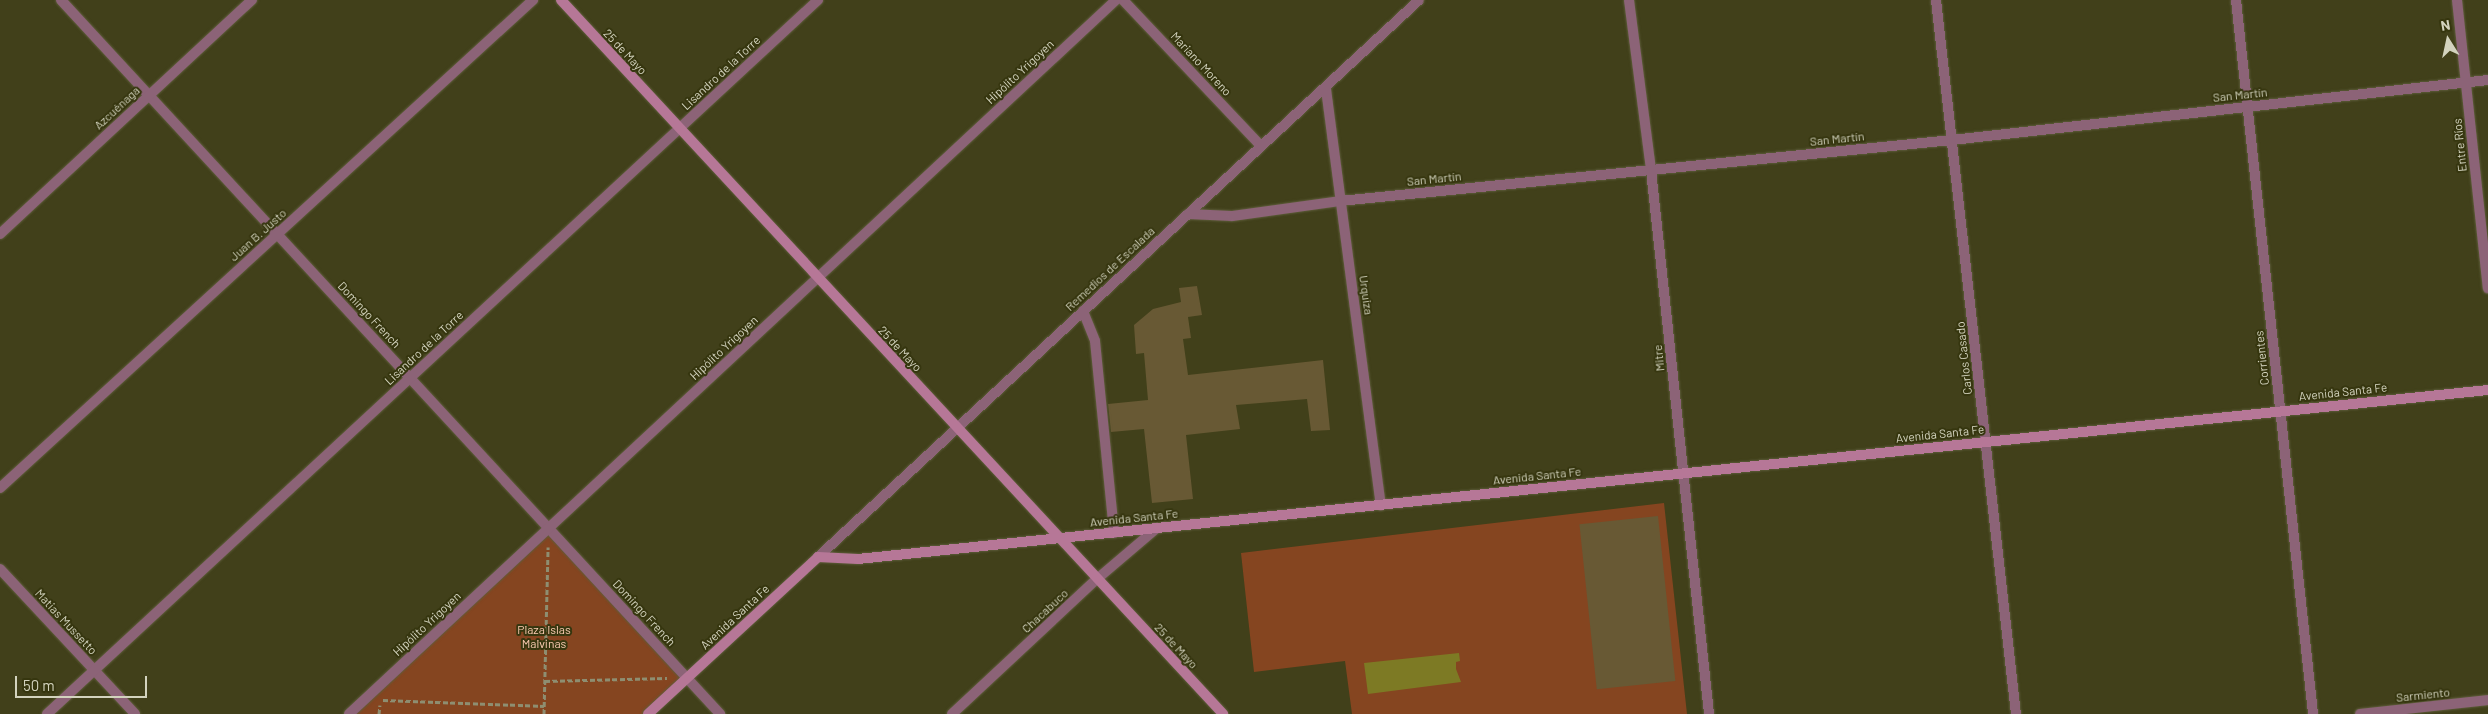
<!DOCTYPE html>
<html>
<head>
<meta charset="utf-8">
<style>
	body { margin:0 }
	#map { position:relative; width:2488px; height:714px; overflow:hidden; background:#41401a; font-family:Barlow,sans-serif }
	div>[style] { position:absolute }
	.green>* { inset:0; background:#854520 }
	.water>* { inset:0; background:#7d7a24 }
	.building>* { inset:0; background:#685934; transform-origin:0 0 }
	.path>* { height:3px; margin-top:-1.5px; transform-origin:0; background:repeating-linear-gradient(90deg,#8e8e71 0 5px,transparent 0 7.5px) }
	.roads { filter:drop-shadow(0 0 1px #5e5d3b) drop-shadow(0 0 1px #5e5d3b) }
	.lane>* { height:10px; margin:-5px; padding:0 5px; transform-origin:5px; border-radius:5px; background:#8c6377 }
	.street>* { height:10px; margin:-5px; padding:0 5px; transform-origin:5px; border-radius:5px; background:#8c6377 }
	.secondary>* { height:10px; margin:-5px; padding:0 5px; transform-origin:5px; border-radius:5px; background:#b67797 }
	span { translate:-50% -50%; white-space:nowrap; text-align:center; line-height:1.15; -webkit-text-stroke:4px #36360f; paint-order:stroke }
	.street-label { font-size:12px; color:#d3d3be }
	.park-label { font-size:12px; color:#fdccb3 }
	.north { position:absolute; left:2423px; top:15px; width:50px; height:50px; -webkit-text-stroke:4px #36360f; paint-order:stroke; rotate:350deg; font-size:14px; font-weight:700; line-height:20px; text-align:center; color:#d3d3be }
	.north::after { content:''; display:block; margin:auto; width:18px; height:22px; background:#d3d3be; clip-path:polygon(50% 0,100% 100%,50% 72%,0 100%) }
	.scale { position:absolute; left:15px; top:676px; width:132px; height:22px; box-sizing:border-box; border:2px solid #d3d3be; border-top:0; padding-left:6px; font-size:15px; line-height:18px; white-space:nowrap; color:#d3d3be; -webkit-text-stroke:4px #36360f; paint-order:stroke }
</style>
</head>
<body>
<div id="map">
	<div class="green">
		<div style="clip-path:polygon(1664px 503px,1687px 714px,1352px 714px,1345px 661px,1254px 672px,1241px 553px)"></div>
		<div style="clip-path:polygon(549px 528px,687px 678px,648px 714px,349px 714px)"></div>
	</div>
	<div class="water">
		<div style="clip-path:polygon(1459px 653px,1460px 661px,1456px 662px,1456px 669px,1461px 682px,1368px 694px,1364px 663px)"></div>
	</div>
	<div class="building">
		<div style="clip-path:polygon(1197px 286px,1202px 315px,1188px 317px,1191px 338px,1183px 339px,1188px 375px,1323px 360px,1330px 430px,1311px 431px,1307px 399px,1236px 405px,1240px 429px,1186px 435px,1193px 499px,1152px 503px,1144px 429px,1111px 432px,1108px 404px,1148px 400px,1144px 353px,1136px 354px,1134px 325px,1153px 309px,1181px 302px,1179px 288px)"></div>
		<div style="left:1658px;top:516px;width:166px;height:79px;rotate:84deg"></div>
	</div>
	<div class="path">
		<div style="left:545px;top:681px;width:122px;rotate:-1.4deg"></div>
		<div style="left:383px;top:700px;width:161px;rotate:2.1deg"></div>
		<div style="left:379px;top:714px;width:9px;rotate:-84deg"></div>
		<div style="left:544px;top:714px;width:167px;rotate:-88.6deg"></div>
	</div>
	<div class="roads">
		<div class="lane">
			<div style="left:1083px;top:311px;width:32px;rotate:68deg"></div>
			<div style="left:1095px;top:341px;width:193px;rotate:84.3deg"></div>
		</div>
		<div class="street">
			<div style="left:61px;top:0;width:972px;rotate:47.29deg"></div>
			<div style="left:1123px;top:0;width:199px;rotate:46.6deg"></div>
			<div style="left:1629px;top:0;width:171px;rotate:82.6deg"></div>
			<div style="left:1651px;top:170px;width:547px;rotate:83.91deg"></div>
			<div style="left:1936px;top:0;width:718px;rotate:83.61deg"></div>
			<div style="left:2236px;top:0;width:718px;rotate:83.84deg"></div>
			<div style="left:2457px;top:0;width:290px;rotate:83.9deg"></div>
			<div style="left:1326px;top:89px;width:420px;rotate:82.5deg"></div>
			<div style="left:1188px;top:214px;width:44px;rotate:2.6deg"></div>
			<div style="left:1232px;top:216px;width:109px;rotate:-7.9deg"></div>
			<div style="left:1340px;top:201px;width:615px;rotate:-5.69deg"></div>
			<div style="left:1952px;top:140px;width:539px;rotate:-6.39deg"></div>
			<div style="left:0;top:234px;width:344px;rotate:-42.9deg"></div>
			<div style="left:0;top:488px;width:723px;rotate:-42.48deg"></div>
			<div style="left:818px;top:557px;width:819px;rotate:-42.82deg"></div>
			<div style="left:0;top:569px;width:198px;rotate:47deg"></div>
			<div style="left:47px;top:714px;width:1051px;rotate:-42.8deg"></div>
			<div style="left:349px;top:714px;width:1048px;rotate:-42.95deg"></div>
			<div style="left:952px;top:714px;width:198px;rotate:-43deg"></div>
			<div style="left:1097px;top:579px;width:79px;rotate:-40.4deg"></div>
			<div style="left:2360px;top:714px;width:129px;rotate:-6.2deg"></div>
		</div>
		<div class="secondary">
			<div style="left:561px;top:0;width:974px;rotate:47.16deg"></div>
			<div style="left:648px;top:714px;width:231px;rotate:-42.7deg"></div>
			<div style="left:818px;top:557px;width:40px;rotate:2.9deg"></div>
			<div style="left:858px;top:559px;width:1639px;rotate:-5.92deg"></div>
		</div>
	</div>
	<div class="street-label">
		<span style="left:625px;top:52px;rotate:47deg">25 de Mayo</span>
		<span style="left:1201px;top:64px;rotate:47deg">Mariano Moreno</span>
		<span style="left:1020px;top:72px;rotate:-43deg">Hipólito Yrigoyen</span>
		<span style="left:721px;top:73px;rotate:-43deg">Lisandro de la Torre</span>
		<span style="left:2240px;top:95px;rotate:-6deg">San Martín</span>
		<span style="left:117px;top:108px;rotate:-43deg">Azcuénaga</span>
		<span style="left:1837px;top:139px;rotate:-6deg">San Martín</span>
		<span style="left:2460px;top:145px;rotate:-96deg">Entre Ríos</span>
		<span style="left:1434px;top:179px;rotate:-6deg">San Martín</span>
		<span style="left:258px;top:235px;rotate:-42deg">Juan B. Justo</span>
		<span style="left:1110px;top:269px;rotate:-43deg">Remedios de Escalada</span>
		<span style="left:1366px;top:295px;rotate:82deg">Urquiza</span>
		<span style="left:369px;top:315px;rotate:47deg">Domingo French</span>
		<span style="left:424px;top:348px;rotate:-43deg">Lisandro de la Torre</span>
		<span style="left:724px;top:348px;rotate:-43deg">Hipólito Yrigoyen</span>
		<span style="left:900px;top:349px;rotate:47deg">25 de Mayo</span>
		<span style="left:1659px;top:358px;rotate:-96deg">Mitre</span>
		<span style="left:1964px;top:358px;rotate:-96deg">Carlos Casado</span>
		<span style="left:2262px;top:358px;rotate:-96deg">Corrientes</span>
		<span style="left:2343px;top:392px;rotate:-6deg">Avenida Santa Fe</span>
		<span style="left:1940px;top:434px;rotate:-6deg">Avenida Santa Fe</span>
		<span style="left:1537px;top:476px;rotate:-6deg">Avenida Santa Fe</span>
		<span style="left:1134px;top:518px;rotate:-6deg">Avenida Santa Fe</span>
		<span style="left:1045px;top:611px;rotate:-43deg">Chacabuco</span>
		<span style="left:644px;top:613px;rotate:47deg">Domingo French</span>
		<span style="left:735px;top:617px;rotate:-43deg">Avenida Santa Fe</span>
		<span style="left:66px;top:622px;rotate:47deg">Matias Mussetto</span>
		<span style="left:427px;top:624px;rotate:-43deg">Hipólito Yrigoyen</span>
		<span style="left:1176px;top:646px;rotate:47deg">25 de Mayo</span>
		<span style="left:2423px;top:695px;rotate:-6deg">Sarmiento</span>
	</div>
	<div class="park-label">
		<span style="left:544px;top:637px">Plaza Islas<br>Malvinas</span>
	</div>
	<div class="north">N</div>
	<div class="scale">50 m</div>
</div>
</body>
</html>
